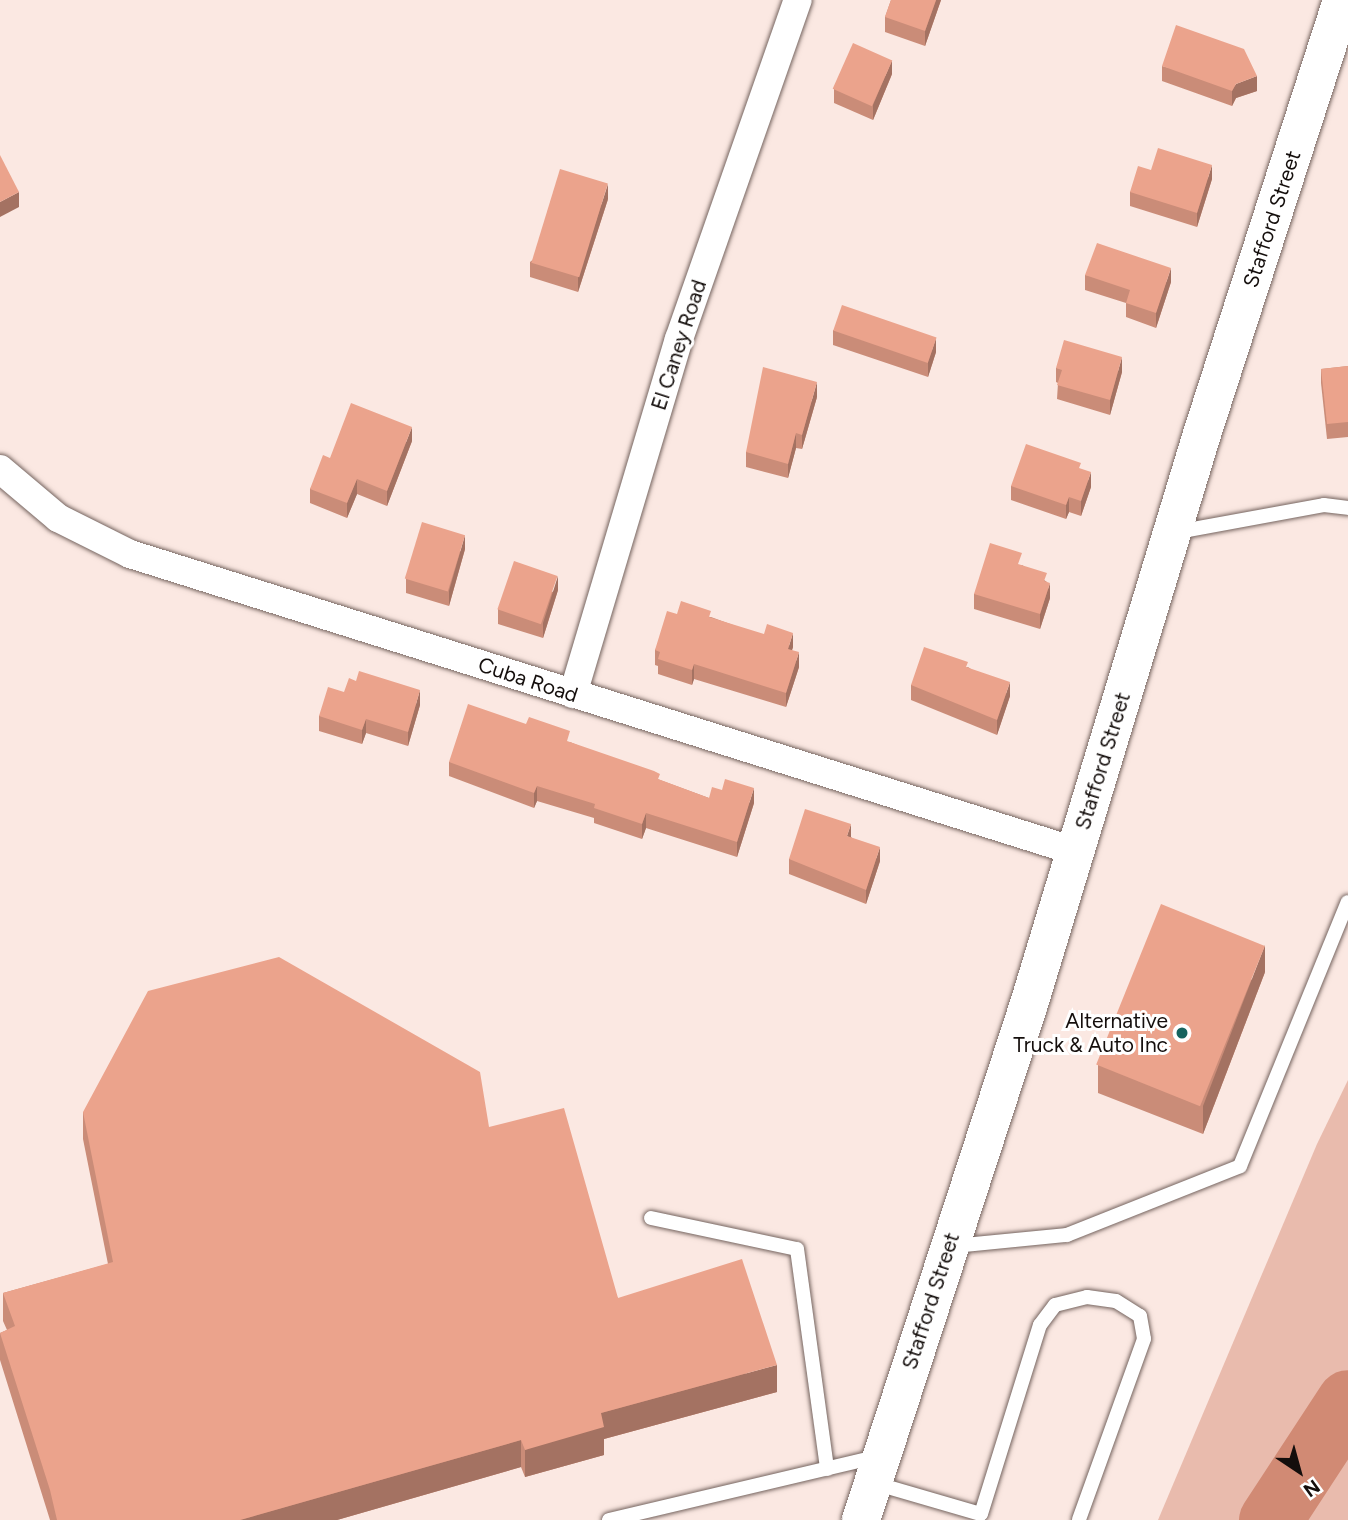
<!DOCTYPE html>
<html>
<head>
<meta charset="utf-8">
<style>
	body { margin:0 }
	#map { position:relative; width:1348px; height:1520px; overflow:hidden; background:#fbe8e2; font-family:Figtree,sans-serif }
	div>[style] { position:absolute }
	.green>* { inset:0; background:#e9bbad }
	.river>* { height:63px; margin:-31.5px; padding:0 31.5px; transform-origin:31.5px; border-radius:31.5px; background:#d18a74 }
	.roads { filter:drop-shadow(0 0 2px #75645f) drop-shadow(0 0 2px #75645f) }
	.service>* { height:14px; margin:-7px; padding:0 7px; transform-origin:7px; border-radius:7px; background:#fff }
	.minor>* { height:28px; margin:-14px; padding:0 14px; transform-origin:14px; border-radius:14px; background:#fff }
	.secondary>* { height:38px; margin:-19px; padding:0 19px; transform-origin:19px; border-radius:19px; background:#fff }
	.wall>* { inset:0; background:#ca8c78 }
	.shaded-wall>* { inset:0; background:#a47262 }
	.building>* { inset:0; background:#eba38c; transform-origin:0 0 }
	.dots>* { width:19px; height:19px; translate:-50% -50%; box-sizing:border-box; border:4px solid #fff; border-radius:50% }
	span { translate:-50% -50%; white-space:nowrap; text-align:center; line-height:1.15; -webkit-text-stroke:6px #fff; paint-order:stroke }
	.street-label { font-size:21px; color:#140e0c }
	.poi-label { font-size:21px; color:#140e0c }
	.right { translate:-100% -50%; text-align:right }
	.north { position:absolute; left:1264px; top:1436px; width:70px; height:70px; -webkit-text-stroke:5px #fff; paint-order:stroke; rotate:144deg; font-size:19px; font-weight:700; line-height:28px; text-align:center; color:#140e0c }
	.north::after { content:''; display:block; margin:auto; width:24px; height:32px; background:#140e0c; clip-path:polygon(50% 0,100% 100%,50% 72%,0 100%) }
</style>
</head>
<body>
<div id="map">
	<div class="green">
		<div style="clip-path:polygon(1348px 1080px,1348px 1520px,1158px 1520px,1317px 1144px)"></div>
	</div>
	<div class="river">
		<div style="left:1270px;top:1520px;width:142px;rotate:-56.8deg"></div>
	</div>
	<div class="roads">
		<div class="service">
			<div style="left:1177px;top:532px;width:149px;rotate:-10.4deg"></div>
			<div style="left:1324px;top:505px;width:24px;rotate:7deg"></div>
			<div style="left:651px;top:1218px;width:149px;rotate:12deg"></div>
			<div style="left:797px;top:1249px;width:222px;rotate:82.2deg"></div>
			<div style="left:954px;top:1246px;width:114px;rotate:-5.6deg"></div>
			<div style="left:1067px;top:1235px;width:186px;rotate:-21.7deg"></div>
			<div style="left:1240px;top:1166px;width:285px;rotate:-67.8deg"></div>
			<div style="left:874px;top:1483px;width:111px;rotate:16.2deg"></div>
			<div style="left:981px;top:1514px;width:198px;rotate:-72.7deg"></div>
			<div style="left:1040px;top:1325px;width:25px;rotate:-53deg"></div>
			<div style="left:1055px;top:1305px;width:33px;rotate:-14deg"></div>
			<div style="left:1087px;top:1297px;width:29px;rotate:8deg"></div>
			<div style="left:1116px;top:1301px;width:28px;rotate:32deg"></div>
			<div style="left:1140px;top:1316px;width:23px;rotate:80deg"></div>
			<div style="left:1144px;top:1339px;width:192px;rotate:109.8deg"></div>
			<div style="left:609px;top:1520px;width:274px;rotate:-13.3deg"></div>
		</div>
		<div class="minor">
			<div style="left:0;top:469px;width:76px;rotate:40.2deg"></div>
			<div style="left:58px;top:518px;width:80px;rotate:26.6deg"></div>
			<div style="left:130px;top:554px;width:991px;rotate:17.45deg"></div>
			<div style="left:573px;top:694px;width:370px;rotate:-73.4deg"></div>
			<div style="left:679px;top:339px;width:359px;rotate:-70.7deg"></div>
		</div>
		<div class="secondary">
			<div style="left:861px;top:1520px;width:543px;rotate:-71.97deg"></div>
			<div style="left:1029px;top:1004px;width:596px;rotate:-73.12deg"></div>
			<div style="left:1202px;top:434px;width:456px;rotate:-72.1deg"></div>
		</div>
	</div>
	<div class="wall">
		<div style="clip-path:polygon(891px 0,941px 0,925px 46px,885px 32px,885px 17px)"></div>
		<div style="clip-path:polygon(1162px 66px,1257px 91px,1236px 98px,1232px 106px,1162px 81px)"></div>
		<div style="clip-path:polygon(892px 74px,873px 120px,834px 103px,834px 89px)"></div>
		<div style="clip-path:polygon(1151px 170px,1212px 179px,1197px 227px,1130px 206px,1130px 192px)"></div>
		<div style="clip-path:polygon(608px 199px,578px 292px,530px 277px,530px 262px)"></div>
		<div style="clip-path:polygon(1085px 275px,1171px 282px,1156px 328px,1126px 317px,1126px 303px,1085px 290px)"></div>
		<div style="clip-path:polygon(833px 330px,936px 352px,928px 377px,833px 345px)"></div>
		<div style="clip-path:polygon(1348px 366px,1348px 437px,1327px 439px,1321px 383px,1321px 369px)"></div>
		<div style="clip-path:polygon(1056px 368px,1122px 372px,1110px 415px,1057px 399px,1058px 383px,1056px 382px)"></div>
		<div style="clip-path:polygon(817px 397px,802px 449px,796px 448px,788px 478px,746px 467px,746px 452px)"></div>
		<div style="clip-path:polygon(412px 441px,387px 506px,357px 494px,347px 518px,310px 503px,310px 489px,330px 458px)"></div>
		<div style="clip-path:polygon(1081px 469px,1091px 487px,1081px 516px,1069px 512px,1066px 519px,1011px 500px,1011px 486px)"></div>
		<div style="clip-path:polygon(465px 549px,449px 606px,406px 593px,406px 579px)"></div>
		<div style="clip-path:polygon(1022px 565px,1047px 582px,1050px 598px,1040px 629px,974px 609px,974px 594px)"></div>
		<div style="clip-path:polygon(558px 590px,543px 638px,498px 624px,498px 609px)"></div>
		<div style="clip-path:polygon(677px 614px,711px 617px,793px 647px,792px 650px,799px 667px,786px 707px,694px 679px,692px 685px,658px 674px,658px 666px,655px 665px,655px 650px)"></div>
		<div style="clip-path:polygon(968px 667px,1010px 696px,997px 735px,911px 700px,911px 685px)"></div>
		<div style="clip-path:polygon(344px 692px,420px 705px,408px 746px,366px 733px,362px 744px,319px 731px,319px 716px)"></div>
		<div style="clip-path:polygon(570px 742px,660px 780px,709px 798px,754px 803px,737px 857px,646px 828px,642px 839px,594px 823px,594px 818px,537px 801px,534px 808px,449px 776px,449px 762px)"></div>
		<div style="clip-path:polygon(851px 837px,880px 861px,866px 904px,789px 874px,789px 859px)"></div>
		<div style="clip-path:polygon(1265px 972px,1203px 1134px,1098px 1093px,1098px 1065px)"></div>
		<div style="clip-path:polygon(83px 1112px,489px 1127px,618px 1298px,777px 1392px,604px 1439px,604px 1455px,525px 1477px,521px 1467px,337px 1520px,50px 1520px,0 1360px,0 1333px,7px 1330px,3px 1321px,3px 1293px,108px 1264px,83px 1139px)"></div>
	</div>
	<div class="shaded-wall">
		<div style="clip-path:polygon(936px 0,941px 0,925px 46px,925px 31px)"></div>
		<div style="clip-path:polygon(892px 60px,892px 74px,873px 120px,873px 105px)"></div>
		<div style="clip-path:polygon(1257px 76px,1257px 91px,1236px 98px,1232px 106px,1232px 91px,1236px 84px)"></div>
		<div style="clip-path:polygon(1212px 165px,1212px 179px,1197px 227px,1197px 213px)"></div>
		<div style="clip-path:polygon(608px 184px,608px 199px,578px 292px,578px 277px)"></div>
		<div style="clip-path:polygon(19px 192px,19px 207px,0 217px,0 202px)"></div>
		<div style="clip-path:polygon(1171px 268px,1171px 282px,1156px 328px,1156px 313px)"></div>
		<div style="clip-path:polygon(936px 338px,936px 352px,928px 377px,928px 362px)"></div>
		<div style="clip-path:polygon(1122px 357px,1122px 372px,1110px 415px,1110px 400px)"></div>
		<div style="clip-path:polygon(817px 382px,817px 397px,802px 449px,802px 435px)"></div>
		<div style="clip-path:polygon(412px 427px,412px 441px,387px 506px,387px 491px)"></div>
		<div style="clip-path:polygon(796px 433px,796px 448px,788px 478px,788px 464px)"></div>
		<div style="clip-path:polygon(1091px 472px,1091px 487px,1081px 516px,1081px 501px)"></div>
		<div style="clip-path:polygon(357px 479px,357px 494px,347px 518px,347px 503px)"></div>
		<div style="clip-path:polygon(1069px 497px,1069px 512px,1066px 519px,1066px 505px)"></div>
		<div style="clip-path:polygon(465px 535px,465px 549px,449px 606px,449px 591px)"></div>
		<div style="clip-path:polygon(558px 576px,558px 590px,543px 638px,543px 623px)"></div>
		<div style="clip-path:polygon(1050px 583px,1050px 598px,1040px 629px,1040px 614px)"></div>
		<div style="clip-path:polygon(793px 633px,793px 647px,788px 663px,788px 649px)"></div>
		<div style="clip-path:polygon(799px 652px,799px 667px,786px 707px,786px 693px)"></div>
		<div style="clip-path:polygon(694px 664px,694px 679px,692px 685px,692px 670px)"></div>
		<div style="clip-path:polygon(1010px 682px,1010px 696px,997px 735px,997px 720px)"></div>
		<div style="clip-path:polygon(420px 690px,420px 705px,408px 746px,408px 732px)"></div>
		<div style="clip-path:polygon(366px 719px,366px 733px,362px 744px,362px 730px)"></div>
		<div style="clip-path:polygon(537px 786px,537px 801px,534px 808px,534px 793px)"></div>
		<div style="clip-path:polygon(754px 788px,754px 803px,737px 857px,737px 842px)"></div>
		<div style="clip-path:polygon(646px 813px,646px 828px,642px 839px,642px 824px)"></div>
		<div style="clip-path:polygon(851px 824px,851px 839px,847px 836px)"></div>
		<div style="clip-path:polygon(880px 847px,880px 861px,866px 904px,866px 890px)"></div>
		<div style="clip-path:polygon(1265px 945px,1265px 972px,1203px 1134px,1203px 1106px)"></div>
		<div style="clip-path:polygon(777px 1365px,777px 1392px,604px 1439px,604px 1455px,525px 1477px,525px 1450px,601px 1413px)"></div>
		<div style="clip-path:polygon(521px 1440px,521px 1467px,337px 1520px,240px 1520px)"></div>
	</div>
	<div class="building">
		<div style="clip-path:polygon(891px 0,936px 0,925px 31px,885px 17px)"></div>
		<div style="clip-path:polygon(1176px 25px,1244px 49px,1257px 76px,1236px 84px,1232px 91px,1162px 66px)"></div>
		<div style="left:853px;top:43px;width:43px;height:50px;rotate:24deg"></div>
		<div style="clip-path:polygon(1158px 148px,1212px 165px,1197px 213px,1130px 192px,1138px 166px,1151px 170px)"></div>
		<div style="clip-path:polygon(0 155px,19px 192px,0 202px)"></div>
		<div style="left:560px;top:169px;width:50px;height:98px;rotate:17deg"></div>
		<div style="clip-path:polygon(1097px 243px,1171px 268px,1156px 313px,1126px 303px,1130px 290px,1085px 275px)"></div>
		<div style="left:842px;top:305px;width:100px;height:27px;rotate:19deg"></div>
		<div style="clip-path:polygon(1064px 340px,1122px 357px,1110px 400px,1057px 385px,1062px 370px,1056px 368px)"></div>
		<div style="clip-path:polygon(1348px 366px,1348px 422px,1327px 424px,1321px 369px)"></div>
		<div style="clip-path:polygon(763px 367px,817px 382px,802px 435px,796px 433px,788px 464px,746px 452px)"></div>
		<div style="clip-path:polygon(351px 403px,412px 427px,387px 491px,357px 479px,347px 503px,310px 489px,323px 455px,330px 458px)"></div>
		<div style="clip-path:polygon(1026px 444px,1081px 463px,1079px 468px,1091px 472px,1081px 501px,1069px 497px,1066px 505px,1011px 486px)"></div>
		<div style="left:422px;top:522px;width:45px;height:59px;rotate:17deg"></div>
		<div style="clip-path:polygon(990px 543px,1022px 553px,1018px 564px,1047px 573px,1044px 581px,1050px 583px,1040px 614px,974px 594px)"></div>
		<div style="left:514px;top:561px;width:46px;height:51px;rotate:19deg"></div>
		<div style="clip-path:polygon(681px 601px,711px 611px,709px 617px,764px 634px,767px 624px,793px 633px,788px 649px,799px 652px,786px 693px,694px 664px,692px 670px,658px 659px,660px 652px,655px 650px,667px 611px,677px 614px)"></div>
		<div style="clip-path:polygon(924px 647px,968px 662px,966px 667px,1010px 682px,997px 720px,911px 685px)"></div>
		<div style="clip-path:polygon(359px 671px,420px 690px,408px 732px,366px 719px,362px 730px,319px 716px,328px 687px,344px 692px,349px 678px,356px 681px)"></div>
		<div style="clip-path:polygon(468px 704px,526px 724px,529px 717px,570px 731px,567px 741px,654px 771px,660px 774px,658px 779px,709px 798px,712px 787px,722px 790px,725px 779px,754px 788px,737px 842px,646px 813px,642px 824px,594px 808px,595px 804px,537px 786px,534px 793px,449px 762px)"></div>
		<div style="clip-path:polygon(805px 809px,851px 824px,847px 836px,880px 847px,866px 890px,789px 859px)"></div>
		<div style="left:1161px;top:904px;width:112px;height:173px;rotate:22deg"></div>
		<div style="clip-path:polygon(279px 957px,480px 1072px,489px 1127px,564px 1108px,618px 1298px,742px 1259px,777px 1365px,601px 1413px,604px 1427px,525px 1450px,521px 1440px,240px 1520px,57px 1520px,50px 1490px,0 1333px,15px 1326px,3px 1293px,113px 1262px,83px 1112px,148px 991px)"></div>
	</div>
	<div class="dots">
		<div style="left:1182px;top:1033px;background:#16635e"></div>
	</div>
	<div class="street-label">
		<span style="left:1272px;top:219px;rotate:-72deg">Stafford Street</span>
		<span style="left:679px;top:345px;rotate:-72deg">El Caney Road</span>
		<span style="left:528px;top:680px;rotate:18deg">Cuba Road</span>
		<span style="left:1103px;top:761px;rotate:-73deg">Stafford Street</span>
		<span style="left:931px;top:1301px;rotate:-72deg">Stafford Street</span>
	</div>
	<div class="poi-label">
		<span class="right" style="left:1168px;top:1033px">Alternative<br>Truck &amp; Auto Inc</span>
	</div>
	<div class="north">N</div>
</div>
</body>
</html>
